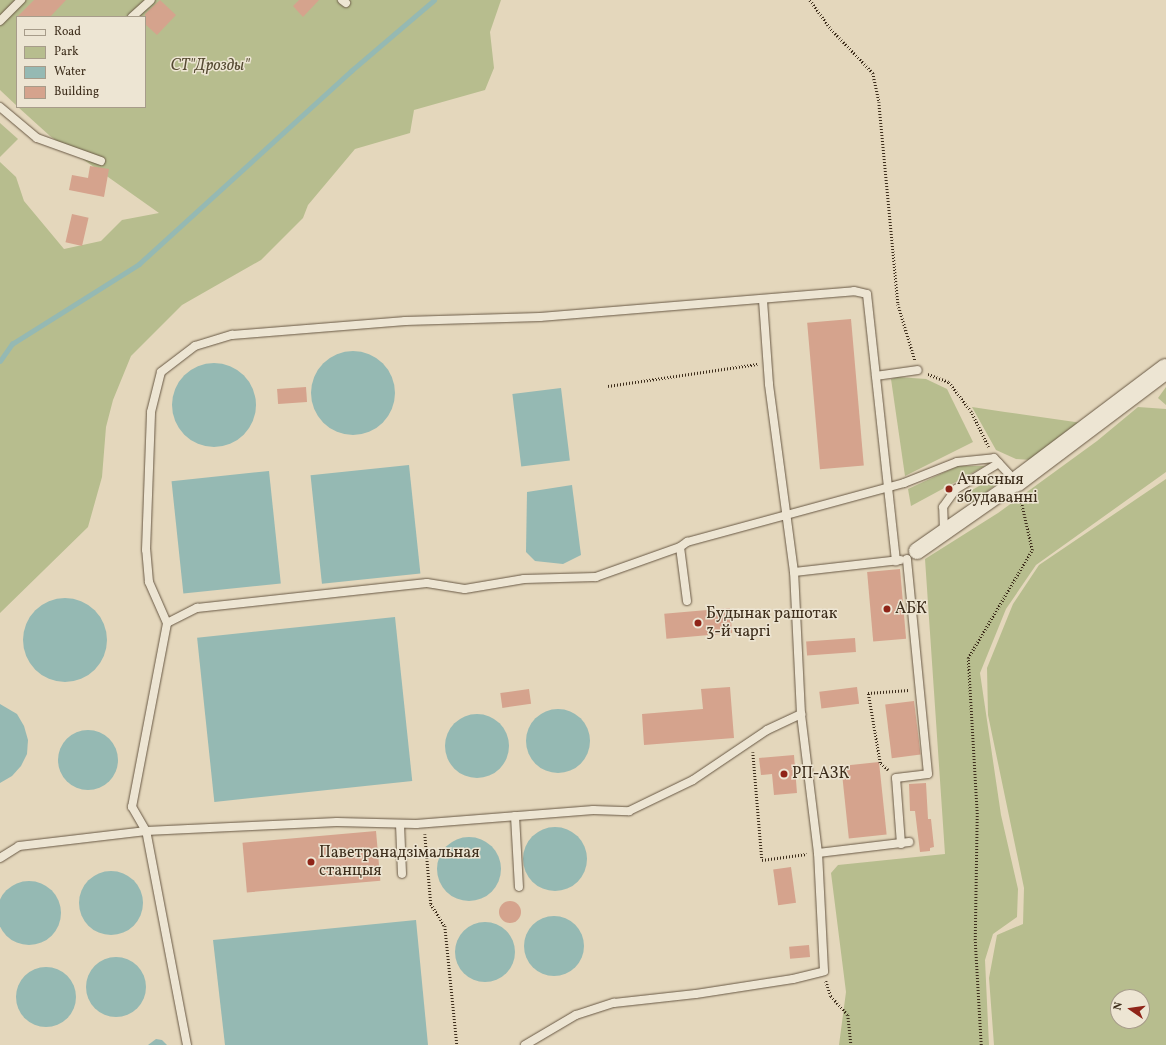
<!DOCTYPE html>
<html>
<head>
<meta charset="utf-8">
<style>
	body { margin:0 }
	#map { position:relative; width:1166px; height:1045px; overflow:hidden; background:#e4d7bc; font-family:Vollkorn,serif }
	div>[style] { position:absolute }
	.green>* { inset:0; background:#b7bd8e }
	.water>* { inset:0; background:#95b9b3; transform-origin:0 0 }
	.round { border-radius:50% }
	.stream>* { height:4.5px; margin:-2.25px; padding:0 2.25px; transform-origin:2.25px; border-radius:2.25px; background:#95b9b3 }
	.building>* { inset:0; background:#d5a38d; transform-origin:0 0 }
	.path>* { height:2.5px; margin-top:-1.25px; transform-origin:0; background:repeating-linear-gradient(90deg,#3e2e1c 0 1px,transparent 0 3px) }
	.roads { filter:drop-shadow(0 0 1px #685844) drop-shadow(0 0 1px #685844) }
	.service>* { height:8px; margin:-4px; padding:0 4px; transform-origin:4px; border-radius:4px; background:#ede5d3 }
	.minor>* { height:16px; margin:-8px; padding:0 8px; transform-origin:8px; border-radius:8px; background:#ede5d3 }
	.tertiary>* { height:20px; margin:-10px; padding:0 10px; transform-origin:10px; border-radius:10px; background:#ede5d3 }
	.dots>* { width:11px; height:11px; translate:-50% -50%; box-sizing:border-box; border:2px solid #ede5d3; border-radius:50% }
	span { translate:-50% -50%; white-space:nowrap; text-align:center; line-height:1.15; -webkit-text-stroke:3px #ede5d3; paint-order:stroke }
	.park-label { font-size:16px; color:#564b33; font-style:italic }
	.poi-label { font-size:16px; color:#3e2e1c }
	.left { translate:0 -50%; text-align:left }
	.legend { position:absolute; left:16px; top:16px; width:130px; height:92px; box-sizing:border-box; background:#ede5d3; border:1px solid #a79c8a; margin:0; padding:5px 7px; list-style:none; font-size:12px; color:#3e2e1c }
	.legend li { display:flex; align-items:center; gap:8px; height:20px }
	.legend b { width:20px; border:1px solid #a79c8a }
	.north { position:absolute; left:1110px; top:989px; width:40px; height:40px; box-sizing:border-box; background:#ede5d3; border:1px solid #a79c8a; border-radius:50%; rotate:283deg; font-size:11px; font-weight:700; line-height:16px; text-align:center; color:#3e2e1c }
	.north::after { content:''; display:block; margin:auto; width:14px; height:18px; background:#8f2418; clip-path:polygon(50% 0,100% 100%,50% 72%,0 100%) }
</style>
</head>
<body>
<div id="map">
	<div class="green">
		<div style="clip-path:polygon(0 0,501px 0,490px 32px,494px 68px,485px 90px,414px 110px,410px 133px,355px 149px,308px 205px,303px 218px,261px 260px,182px 305px,131px 356px,113px 400px,106px 427px,102px 477px,88px 527px,0 613px,0 162px,16px 177px,24px 201px,64px 249px,101px 241px,122px 220px,159px 213px,50px 136px,18px 107px,145px 107px,145px 17px,17px 17px,17px 106px,0 90px)"></div>
		<div style="clip-path:polygon(0 123px,18px 139px,0 157px)"></div>
		<div style="clip-path:polygon(898px 377px,926px 379px,947px 389px,973px 442px,905px 476px,891px 379px)"></div>
		<div style="clip-path:polygon(1166px 387px,1166px 405px,1158px 398px)"></div>
		<div style="clip-path:polygon(972px 407px,1005px 412px,1082px 423px,1032px 460px,1016px 459px,996px 450px)"></div>
		<div style="clip-path:polygon(1138px 407px,1166px 409px,1166px 472px,1036px 565px,1006px 609px,980px 673px,1001px 815px,1018px 889px,1017px 917px,993px 934px,985px 960px,989px 1045px,839px 1045px,846px 992px,831px 873px,838px 865px,945px 854px,925px 559px,998px 513px,1097px 441px)"></div>
		<div style="clip-path:polygon(958px 466px,985px 466px,911px 506px,908px 489px)"></div>
		<div style="clip-path:polygon(evenodd,1166px 479px,1166px 1045px,994px 1045px,989px 978px,997px 935px,1023px 924px,1024px 888px,988px 715px,987px 668px,1013px 604px,1039px 565px,1166px 479px,1118px 997px,1142px 997px,1142px 1021px,1118px 1021px,1118px 997px)"></div>
		<div style="clip-path:polygon(994px 481px,997px 484px,973px 502px,968px 503px,967px 493px,986px 482px)"></div>
	</div>
	<div class="water">
		<div class="round" style="left:311px;top:351px;width:84px;height:84px"></div>
		<div class="round" style="left:172px;top:363px;width:84px;height:84px"></div>
		<div style="left:561px;top:388px;width:73px;height:49px;rotate:83deg"></div>
		<div style="left:409px;top:465px;width:109px;height:99px;rotate:84deg"></div>
		<div style="left:269px;top:471px;width:113px;height:98px;rotate:84deg"></div>
		<div style="clip-path:polygon(572px 485px,581px 555px,563px 564px,535px 561px,526px 552px,527px 492px)"></div>
		<div class="round" style="left:23px;top:598px;width:84px;height:84px"></div>
		<div style="left:395px;top:617px;width:165px;height:199px;rotate:84deg"></div>
		<div style="clip-path:polygon(0 704px,17px 714px,24px 726px,28px 740px,27px 754px,21px 766px,12px 776px,0 783px)"></div>
		<div class="round" style="left:526px;top:709px;width:64px;height:64px"></div>
		<div class="round" style="left:445px;top:714px;width:64px;height:64px"></div>
		<div class="round" style="left:58px;top:730px;width:60px;height:60px"></div>
		<div class="round" style="left:523px;top:827px;width:64px;height:64px"></div>
		<div class="round" style="left:437px;top:837px;width:64px;height:64px"></div>
		<div class="round" style="left:79px;top:871px;width:64px;height:64px"></div>
		<div class="round" style="left:-3px;top:881px;width:64px;height:64px"></div>
		<div class="round" style="left:524px;top:916px;width:60px;height:60px"></div>
		<div style="clip-path:polygon(416px 920px,428px 1045px,225px 1045px,213px 940px)"></div>
		<div class="round" style="left:455px;top:922px;width:60px;height:60px"></div>
		<div class="round" style="left:86px;top:957px;width:60px;height:60px"></div>
		<div class="round" style="left:16px;top:967px;width:60px;height:60px"></div>
		<div style="clip-path:polygon(156px 1039px,162px 1040px,167px 1045px,148px 1045px)"></div>
	</div>
	<div class="stream">
		<div style="left:0;top:361px;width:21px;rotate:-55deg"></div>
		<div style="left:12px;top:344px;width:150px;rotate:-32.2deg"></div>
		<div style="left:139px;top:264px;width:287px;rotate:-42.3deg"></div>
		<div style="left:351px;top:71px;width:109px;rotate:-40.5deg"></div>
	</div>
	<div class="building">
		<div style="clip-path:polygon(34px 0,66px 0,50px 17px,17px 17px)"></div>
		<div style="clip-path:polygon(160px 0,176px 15px,157px 35px,145px 24px,145px 14px)"></div>
		<div style="clip-path:polygon(299px 0,319px 0,303px 17px,293px 6px)"></div>
		<div style="clip-path:polygon(90px 166px,109px 169px,104px 197px,69px 190px,72px 175px,88px 178px)"></div>
		<div style="left:72px;top:214px;width:17px;height:29px;rotate:13deg"></div>
		<div style="left:851px;top:319px;width:147px;height:44px;rotate:85deg"></div>
		<div style="left:306px;top:387px;width:15px;height:29px;rotate:86deg"></div>
		<div style="left:900px;top:569px;width:70px;height:33px;rotate:85deg"></div>
		<div style="left:730px;top:608px;width:25px;height:66px;rotate:85deg"></div>
		<div style="left:855px;top:638px;width:14px;height:49px;rotate:86deg"></div>
		<div style="clip-path:polygon(730px 687px,734px 738px,644px 745px,642px 714px,703px 709px,701px 689px)"></div>
		<div style="left:857px;top:687px;width:17px;height:38px;rotate:83deg"></div>
		<div style="left:529px;top:689px;width:15px;height:29px;rotate:82deg"></div>
		<div style="left:914px;top:701px;width:54px;height:29px;rotate:83deg"></div>
		<div style="clip-path:polygon(794px 755px,797px 793px,774px 795px,772px 774px,761px 775px,759px 758px)"></div>
		<div style="left:879px;top:762px;width:73px;height:38px;rotate:84deg"></div>
		<div style="clip-path:polygon(926px 783px,928px 819px,931px 819px,934px 847px,930px 848px,930px 851px,920px 852px,915px 811px,910px 811px,909px 784px)"></div>
		<div style="left:376px;top:831px;width:50px;height:134px;rotate:85deg"></div>
		<div style="left:791px;top:867px;width:36px;height:18px;rotate:82deg"></div>
		<div class="round" style="left:499px;top:901px;width:22px;height:22px"></div>
		<div style="left:809px;top:945px;width:12px;height:20px;rotate:85deg"></div>
	</div>
	<div class="path">
		<div style="left:810px;top:0;width:36px;rotate:54deg"></div>
		<div style="left:831px;top:29px;width:61px;rotate:46.3deg"></div>
		<div style="left:873px;top:73px;width:30px;rotate:78deg"></div>
		<div style="left:879px;top:102px;width:203px;rotate:84.6deg"></div>
		<div style="left:898px;top:304px;width:59px;rotate:73.1deg"></div>
		<div style="left:928px;top:374px;width:22px;rotate:21deg"></div>
		<div style="left:949px;top:382px;width:36px;rotate:53deg"></div>
		<div style="left:971px;top:411px;width:40px;rotate:63.4deg"></div>
		<div style="left:608px;top:386px;width:151px;rotate:-8.4deg"></div>
		<div style="left:753px;top:752px;width:108px;rotate:85.2deg"></div>
		<div style="left:762px;top:860px;width:45px;rotate:-7.6deg"></div>
		<div style="left:888px;top:770px;width:11px;rotate:-139deg"></div>
		<div style="left:880px;top:763px;width:71px;rotate:-99.7deg"></div>
		<div style="left:868px;top:693px;width:41px;rotate:-4.2deg"></div>
		<div style="left:425px;top:834px;width:70px;rotate:85.1deg"></div>
		<div style="left:431px;top:904px;width:26px;rotate:58deg"></div>
		<div style="left:445px;top:926px;width:120px;rotate:84.2deg"></div>
		<div style="left:826px;top:981px;width:16px;rotate:72deg"></div>
		<div style="left:831px;top:996px;width:25px;rotate:48deg"></div>
		<div style="left:848px;top:1015px;width:30px;rotate:84deg"></div>
		<div style="left:981px;top:1045px;width:105px;rotate:-93.3deg"></div>
		<div style="left:975px;top:940px;width:126px;rotate:-89.1deg"></div>
		<div style="left:977px;top:814px;width:156px;rotate:-93.3deg"></div>
		<div style="left:968px;top:658px;width:126px;rotate:-59.3deg"></div>
		<div style="left:1032px;top:550px;width:54px;rotate:-102.8deg"></div>
	</div>
	<div class="roads">
		<div class="service">
			<div style="left:342px;top:0;width:5px;rotate:37deg"></div>
			<div style="left:132px;top:17px;width:25px;rotate:-42deg"></div>
			<div style="left:0;top:21px;width:30px;rotate:-45deg"></div>
			<div style="left:0;top:107px;width:48px;rotate:40deg"></div>
			<div style="left:37px;top:138px;width:68px;rotate:19.8deg"></div>
			<div style="left:876px;top:376px;width:42px;rotate:-8.1deg"></div>
			<div style="left:944px;top:531px;width:24px;rotate:-92deg"></div>
			<div style="left:943px;top:507px;width:22px;rotate:-54deg"></div>
			<div style="left:956px;top:489px;width:50px;rotate:-31.2deg"></div>
			<div style="left:794px;top:572px;width:107px;rotate:-6.5deg"></div>
			<div style="left:687px;top:601px;width:54px;rotate:-97.4deg"></div>
			<div style="left:680px;top:547px;width:9px;rotate:-36deg"></div>
			<div style="left:687px;top:542px;width:225px;rotate:-15.2deg"></div>
			<div style="left:904px;top:483px;width:57px;rotate:-21.6deg"></div>
			<div style="left:957px;top:462px;width:37px;rotate:-6deg"></div>
			<div style="left:994px;top:458px;width:33px;rotate:47deg"></div>
			<div style="left:167px;top:623px;width:34px;rotate:-27deg"></div>
			<div style="left:197px;top:608px;width:231px;rotate:-6.2deg"></div>
			<div style="left:427px;top:583px;width:38px;rotate:9deg"></div>
			<div style="left:465px;top:589px;width:60px;rotate:-9.6deg"></div>
			<div style="left:524px;top:579px;width:72px;rotate:-1.6deg"></div>
			<div style="left:596px;top:577px;width:89px;rotate:-19.7deg"></div>
			<div style="left:515px;top:816px;width:71px;rotate:86.8deg"></div>
			<div style="left:400px;top:824px;width:50px;rotate:87.7deg"></div>
			<div style="left:901px;top:844px;width:66px;rotate:-94.3deg"></div>
			<div style="left:896px;top:778px;width:32px;rotate:-7deg"></div>
			<div style="left:928px;top:774px;width:216px;rotate:-95.6deg"></div>
			<div style="left:818px;top:853px;width:92px;rotate:-6.9deg"></div>
			<div style="left:0;top:858px;width:22px;rotate:-32deg"></div>
			<div style="left:19px;top:846px;width:128px;rotate:-6.7deg"></div>
			<div style="left:146px;top:831px;width:191px;rotate:-2.7deg"></div>
			<div style="left:337px;top:822px;width:79px;rotate:1.5deg"></div>
			<div style="left:416px;top:824px;width:178px;rotate:-4.5deg"></div>
			<div style="left:593px;top:810px;width:36px;rotate:2deg"></div>
			<div style="left:629px;top:811px;width:71px;rotate:-25.8deg"></div>
			<div style="left:693px;top:780px;width:89px;rotate:-34deg"></div>
			<div style="left:767px;top:730px;width:38px;rotate:-25deg"></div>
			<div style="left:187px;top:1045px;width:218px;rotate:-100.8deg"></div>
			<div style="left:146px;top:831px;width:28px;rotate:-120deg"></div>
			<div style="left:132px;top:807px;width:187px;rotate:-79.2deg"></div>
			<div style="left:167px;top:623px;width:45px;rotate:-113.7deg"></div>
			<div style="left:149px;top:582px;width:32px;rotate:-95deg"></div>
			<div style="left:146px;top:550px;width:138px;rotate:-87.9deg"></div>
			<div style="left:151px;top:412px;width:41px;rotate:-76deg"></div>
			<div style="left:161px;top:372px;width:43px;rotate:-37.4deg"></div>
			<div style="left:195px;top:346px;width:39px;rotate:-17deg"></div>
			<div style="left:232px;top:335px;width:174px;rotate:-4.6deg"></div>
			<div style="left:405px;top:321px;width:135px;rotate:-1.7deg"></div>
			<div style="left:540px;top:317px;width:315px;rotate:-4.7deg"></div>
			<div style="left:854px;top:291px;width:13px;rotate:13deg"></div>
			<div style="left:867px;top:294px;width:269px;rotate:83.8deg"></div>
			<div style="left:525px;top:1045px;width:59px;rotate:-30.5deg"></div>
			<div style="left:576px;top:1015px;width:40px;rotate:-18deg"></div>
			<div style="left:614px;top:1003px;width:82px;rotate:-6.3deg"></div>
			<div style="left:696px;top:994px;width:98px;rotate:-8.8deg"></div>
			<div style="left:793px;top:979px;width:32px;rotate:-14deg"></div>
			<div style="left:824px;top:971px;width:118px;rotate:-92.9deg"></div>
			<div style="left:818px;top:853px;width:140px;rotate:-97deg"></div>
			<div style="left:801px;top:714px;width:142px;rotate:-92.8deg"></div>
			<div style="left:794px;top:572px;width:190px;rotate:-97.6deg"></div>
			<div style="left:769px;top:384px;width:84px;rotate:-94.1deg"></div>
		</div>
		<div class="minor">
			<div style="left:917px;top:551px;width:121px;rotate:-34.9deg"></div>
		</div>
		<div class="tertiary">
			<div style="left:1016px;top:482px;width:188px;rotate:-37deg"></div>
		</div>
	</div>
	<div class="dots">
		<div style="left:949px;top:489px;background:#8f2418"></div>
		<div style="left:887px;top:609px;background:#8f2418"></div>
		<div style="left:698px;top:623px;background:#8f2418"></div>
		<div style="left:784px;top:774px;background:#8f2418"></div>
		<div style="left:311px;top:862px;background:#8f2418"></div>
	</div>
	<div class="park-label">
		<span style="left:210px;top:66px">СТ"Дрозды"</span>
	</div>
	<div class="poi-label">
		<span class="left" style="left:957px;top:489px">Ачысныя<br>збудаванні</span>
		<span class="left" style="left:895px;top:609px">АБК</span>
		<span class="left" style="left:706px;top:623px">Будынак рашотак<br>3-й чаргі</span>
		<span class="left" style="left:792px;top:774px">РП-АЗК</span>
		<span class="left" style="left:319px;top:862px">Паветранадзімальная<br>станцыя</span>
	</div>
	<ul class="legend">
	<li><b style="height:5px;background:#ede5d3"></b>Road</li>
	<li><b style="height:11px;background:#b7bd8e"></b>Park</li>
	<li><b style="height:11px;background:#95b9b3"></b>Water</li>
	<li><b style="height:11px;background:#d5a38d"></b>Building</li>
	</ul>
	<div class="north">N</div>
</div>
</body>
</html>
